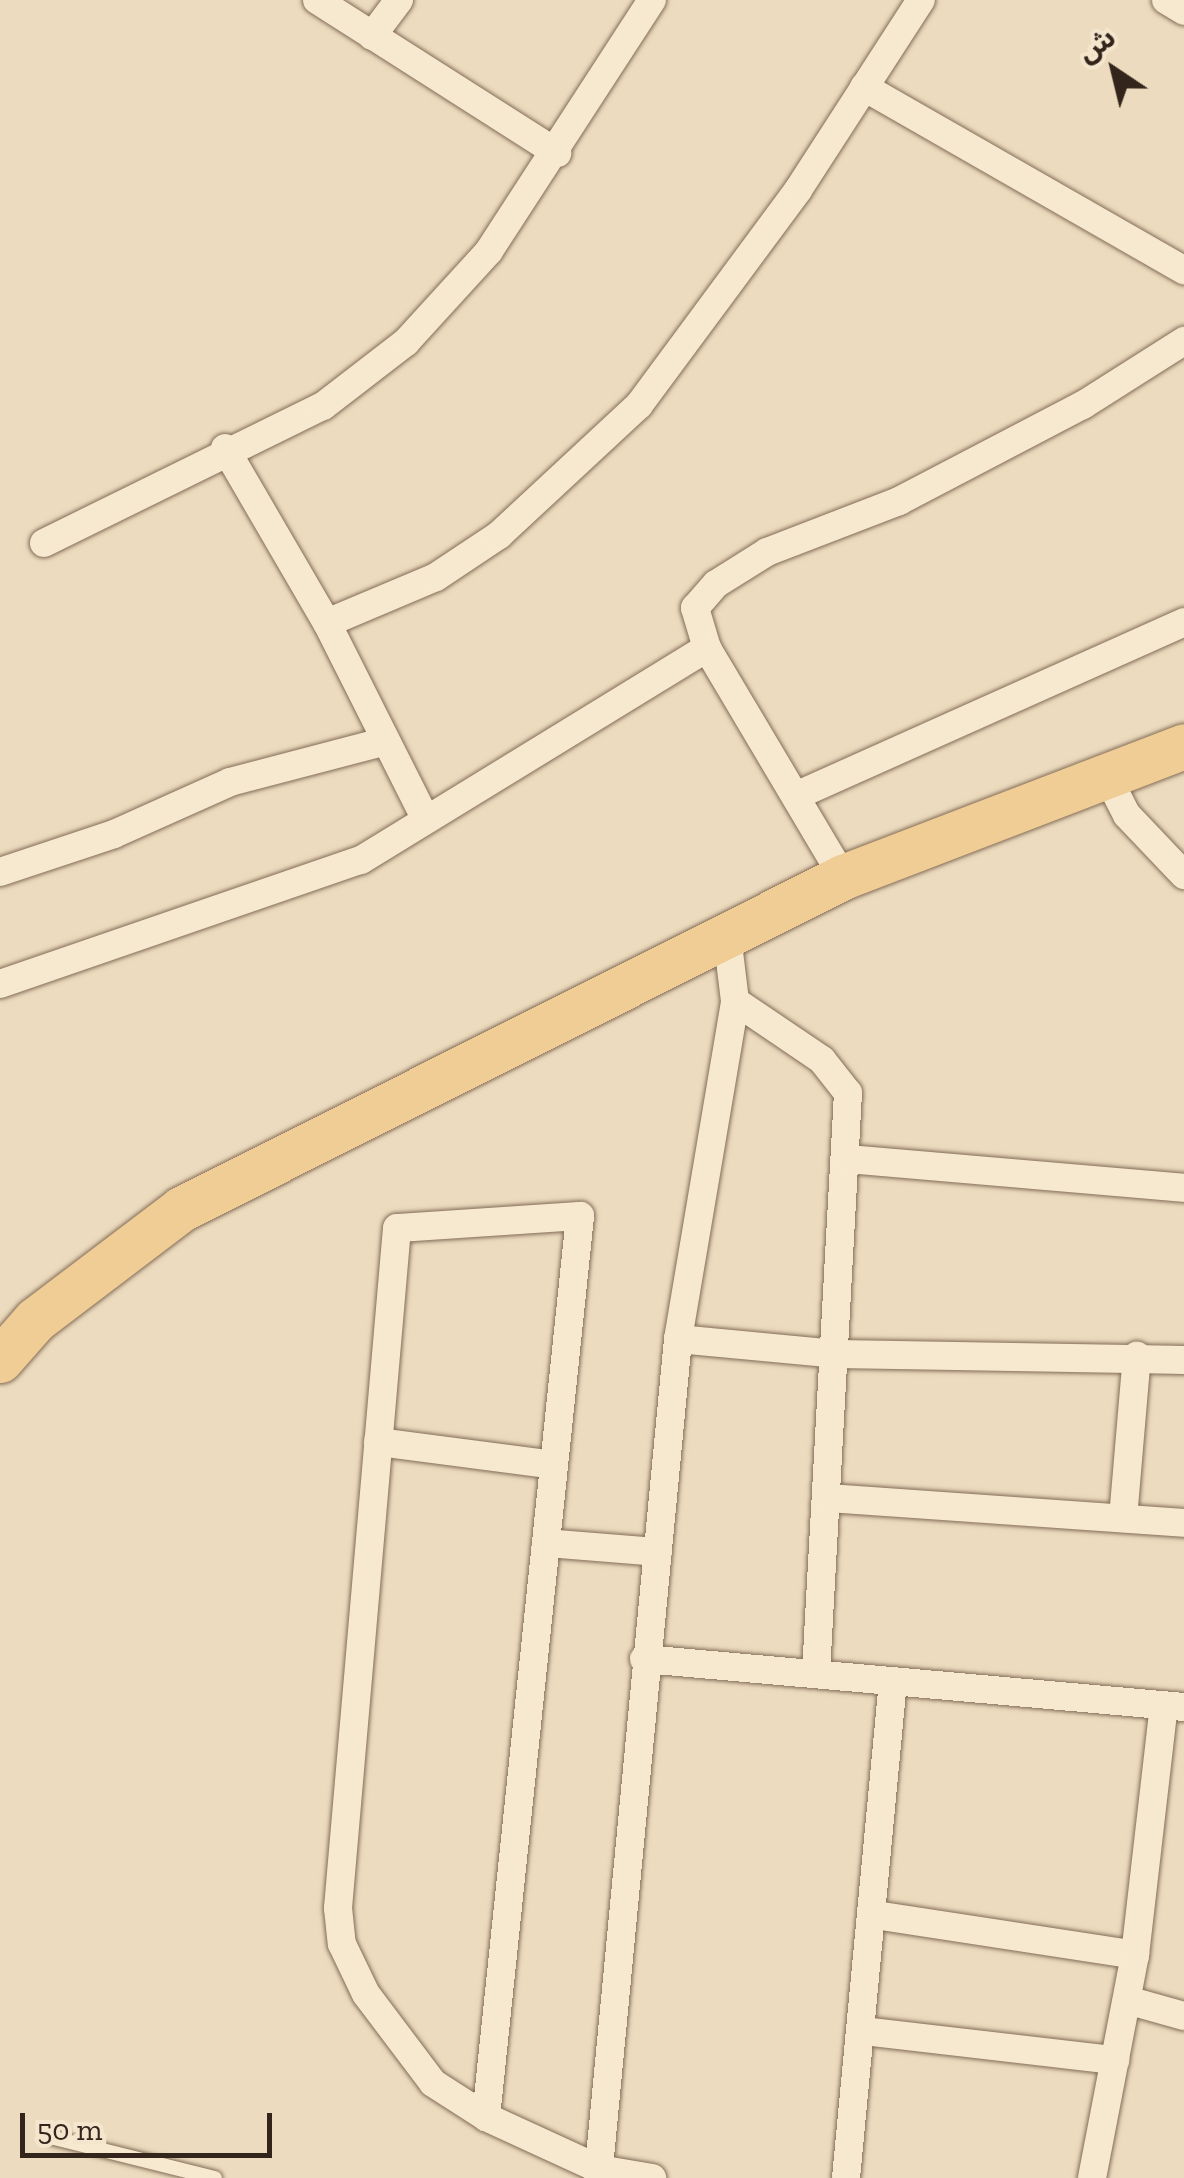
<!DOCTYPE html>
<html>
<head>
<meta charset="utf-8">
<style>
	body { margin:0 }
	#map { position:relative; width:1184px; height:2178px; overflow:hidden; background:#ecdbbe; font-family:"Zilla Slab","Noto Sans Arabic",serif }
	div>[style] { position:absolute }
	.roads { filter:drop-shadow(0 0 2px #836c57) drop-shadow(0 0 2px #836c57) }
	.lane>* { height:14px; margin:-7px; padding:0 7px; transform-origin:7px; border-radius:7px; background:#f7e9d0 }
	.street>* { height:28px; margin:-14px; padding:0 14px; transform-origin:14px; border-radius:14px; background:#f7e9d0 }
	.primary>* { height:45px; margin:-22.5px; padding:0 22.5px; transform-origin:22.5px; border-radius:22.5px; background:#efcd95 }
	span { translate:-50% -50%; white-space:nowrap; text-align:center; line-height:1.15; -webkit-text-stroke:8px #f4e6cd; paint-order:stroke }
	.north { position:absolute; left:1064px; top:20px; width:100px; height:100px; -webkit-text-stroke:8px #f4e6cd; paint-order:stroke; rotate:325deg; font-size:28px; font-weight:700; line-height:40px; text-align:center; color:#33251c }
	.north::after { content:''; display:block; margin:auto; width:35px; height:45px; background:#33251c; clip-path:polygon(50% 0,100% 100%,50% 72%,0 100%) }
	.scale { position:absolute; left:20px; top:2113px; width:252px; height:45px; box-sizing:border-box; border:5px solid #33251c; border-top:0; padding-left:12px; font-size:30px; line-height:35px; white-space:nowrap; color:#33251c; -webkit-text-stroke:8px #f4e6cd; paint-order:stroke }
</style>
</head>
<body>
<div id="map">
	<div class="roads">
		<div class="lane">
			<div style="left:50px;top:2137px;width:170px;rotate:14deg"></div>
		</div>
		<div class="street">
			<div style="left:317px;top:0;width:285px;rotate:32.5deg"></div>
			<div style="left:1166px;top:0;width:21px;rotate:31deg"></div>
			<div style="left:372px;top:36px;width:45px;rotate:-53.1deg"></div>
			<div style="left:864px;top:87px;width:369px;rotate:29.8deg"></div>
			<div style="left:225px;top:448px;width:203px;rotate:59.8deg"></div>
			<div style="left:327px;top:623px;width:216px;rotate:63.3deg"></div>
			<div style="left:44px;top:543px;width:311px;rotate:-26.2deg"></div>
			<div style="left:323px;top:406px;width:105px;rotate:-37.6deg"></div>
			<div style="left:406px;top:342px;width:123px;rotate:-47.6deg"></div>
			<div style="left:489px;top:251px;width:299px;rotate:-57deg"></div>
			<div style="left:327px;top:623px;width:118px;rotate:-22.9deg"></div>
			<div style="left:436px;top:577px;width:76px;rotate:-33.7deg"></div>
			<div style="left:499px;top:535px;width:191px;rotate:-42.9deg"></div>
			<div style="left:639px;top:405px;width:267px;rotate:-53.5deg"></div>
			<div style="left:798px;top:190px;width:226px;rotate:-57.1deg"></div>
			<div style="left:1109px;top:780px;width:39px;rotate:63deg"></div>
			<div style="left:1127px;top:815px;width:83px;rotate:46.5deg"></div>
			<div style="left:800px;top:794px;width:421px;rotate:-24.1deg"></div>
			<div style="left:0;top:872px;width:120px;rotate:-18.4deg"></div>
			<div style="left:114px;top:834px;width:127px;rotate:-24.1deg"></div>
			<div style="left:230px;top:782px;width:161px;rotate:-14.7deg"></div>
			<div style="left:843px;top:877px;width:266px;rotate:-120.7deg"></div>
			<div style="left:707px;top:648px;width:42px;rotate:-106.7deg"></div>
			<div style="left:695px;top:608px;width:32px;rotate:-49deg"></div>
			<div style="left:716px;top:584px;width:60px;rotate:-32.1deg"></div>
			<div style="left:767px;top:552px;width:142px;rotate:-21.1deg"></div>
			<div style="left:899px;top:501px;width:208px;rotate:-27.6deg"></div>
			<div style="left:1083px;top:405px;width:120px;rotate:-32.4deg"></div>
			<div style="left:0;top:984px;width:382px;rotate:-19deg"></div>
			<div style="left:361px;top:860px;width:406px;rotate:-31.5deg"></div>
			<div style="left:735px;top:1001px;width:105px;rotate:34.1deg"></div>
			<div style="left:822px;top:1060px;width:42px;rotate:51.8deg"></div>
			<div style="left:848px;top:1093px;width:580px;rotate:93.16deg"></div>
			<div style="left:847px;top:1159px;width:338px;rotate:4.9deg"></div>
			<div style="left:678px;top:1339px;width:161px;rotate:5.4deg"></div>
			<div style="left:838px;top:1354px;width:346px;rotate:1deg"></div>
			<div style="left:378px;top:1442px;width:177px;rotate:7.4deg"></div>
			<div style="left:828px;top:1498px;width:357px;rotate:4deg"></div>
			<div style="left:1123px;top:1518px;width:163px;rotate:-85.1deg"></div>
			<div style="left:546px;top:1543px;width:112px;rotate:4.6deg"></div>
			<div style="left:644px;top:1659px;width:542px;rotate:5.08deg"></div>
			<div style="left:875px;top:1915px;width:263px;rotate:8.7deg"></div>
			<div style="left:1127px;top:2000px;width:59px;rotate:15.7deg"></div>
			<div style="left:863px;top:2031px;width:254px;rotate:6.6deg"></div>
			<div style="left:486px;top:2117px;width:906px;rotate:-84.04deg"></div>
			<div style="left:580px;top:1216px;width:183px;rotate:176.2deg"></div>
			<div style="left:397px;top:1228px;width:683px;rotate:94.96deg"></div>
			<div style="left:338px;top:1908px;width:36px;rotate:84deg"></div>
			<div style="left:342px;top:1944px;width:55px;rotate:64.4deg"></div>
			<div style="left:366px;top:1994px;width:111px;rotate:53deg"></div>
			<div style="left:433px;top:2083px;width:63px;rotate:32.7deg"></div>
			<div style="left:486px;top:2117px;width:124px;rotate:24.7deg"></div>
			<div style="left:599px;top:2169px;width:54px;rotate:9.6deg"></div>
			<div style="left:598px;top:2178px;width:843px;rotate:-84.55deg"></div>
			<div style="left:678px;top:1339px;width:343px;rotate:-80.4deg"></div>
			<div style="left:735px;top:1001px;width:65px;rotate:-97deg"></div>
			<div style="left:846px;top:2178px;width:497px;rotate:-84.6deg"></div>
			<div style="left:1092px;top:2178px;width:227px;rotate:-79.1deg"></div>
			<div style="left:1135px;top:1955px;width:251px;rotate:-83.4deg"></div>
		</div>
		<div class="primary">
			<div style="left:0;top:1360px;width:53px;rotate:-48.8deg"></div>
			<div style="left:35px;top:1320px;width:183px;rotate:-37.2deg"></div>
			<div style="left:181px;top:1209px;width:741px;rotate:-26.63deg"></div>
			<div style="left:843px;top:877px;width:365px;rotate:-21deg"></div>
		</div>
	</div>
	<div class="north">ش</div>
	<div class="scale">50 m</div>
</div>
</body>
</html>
